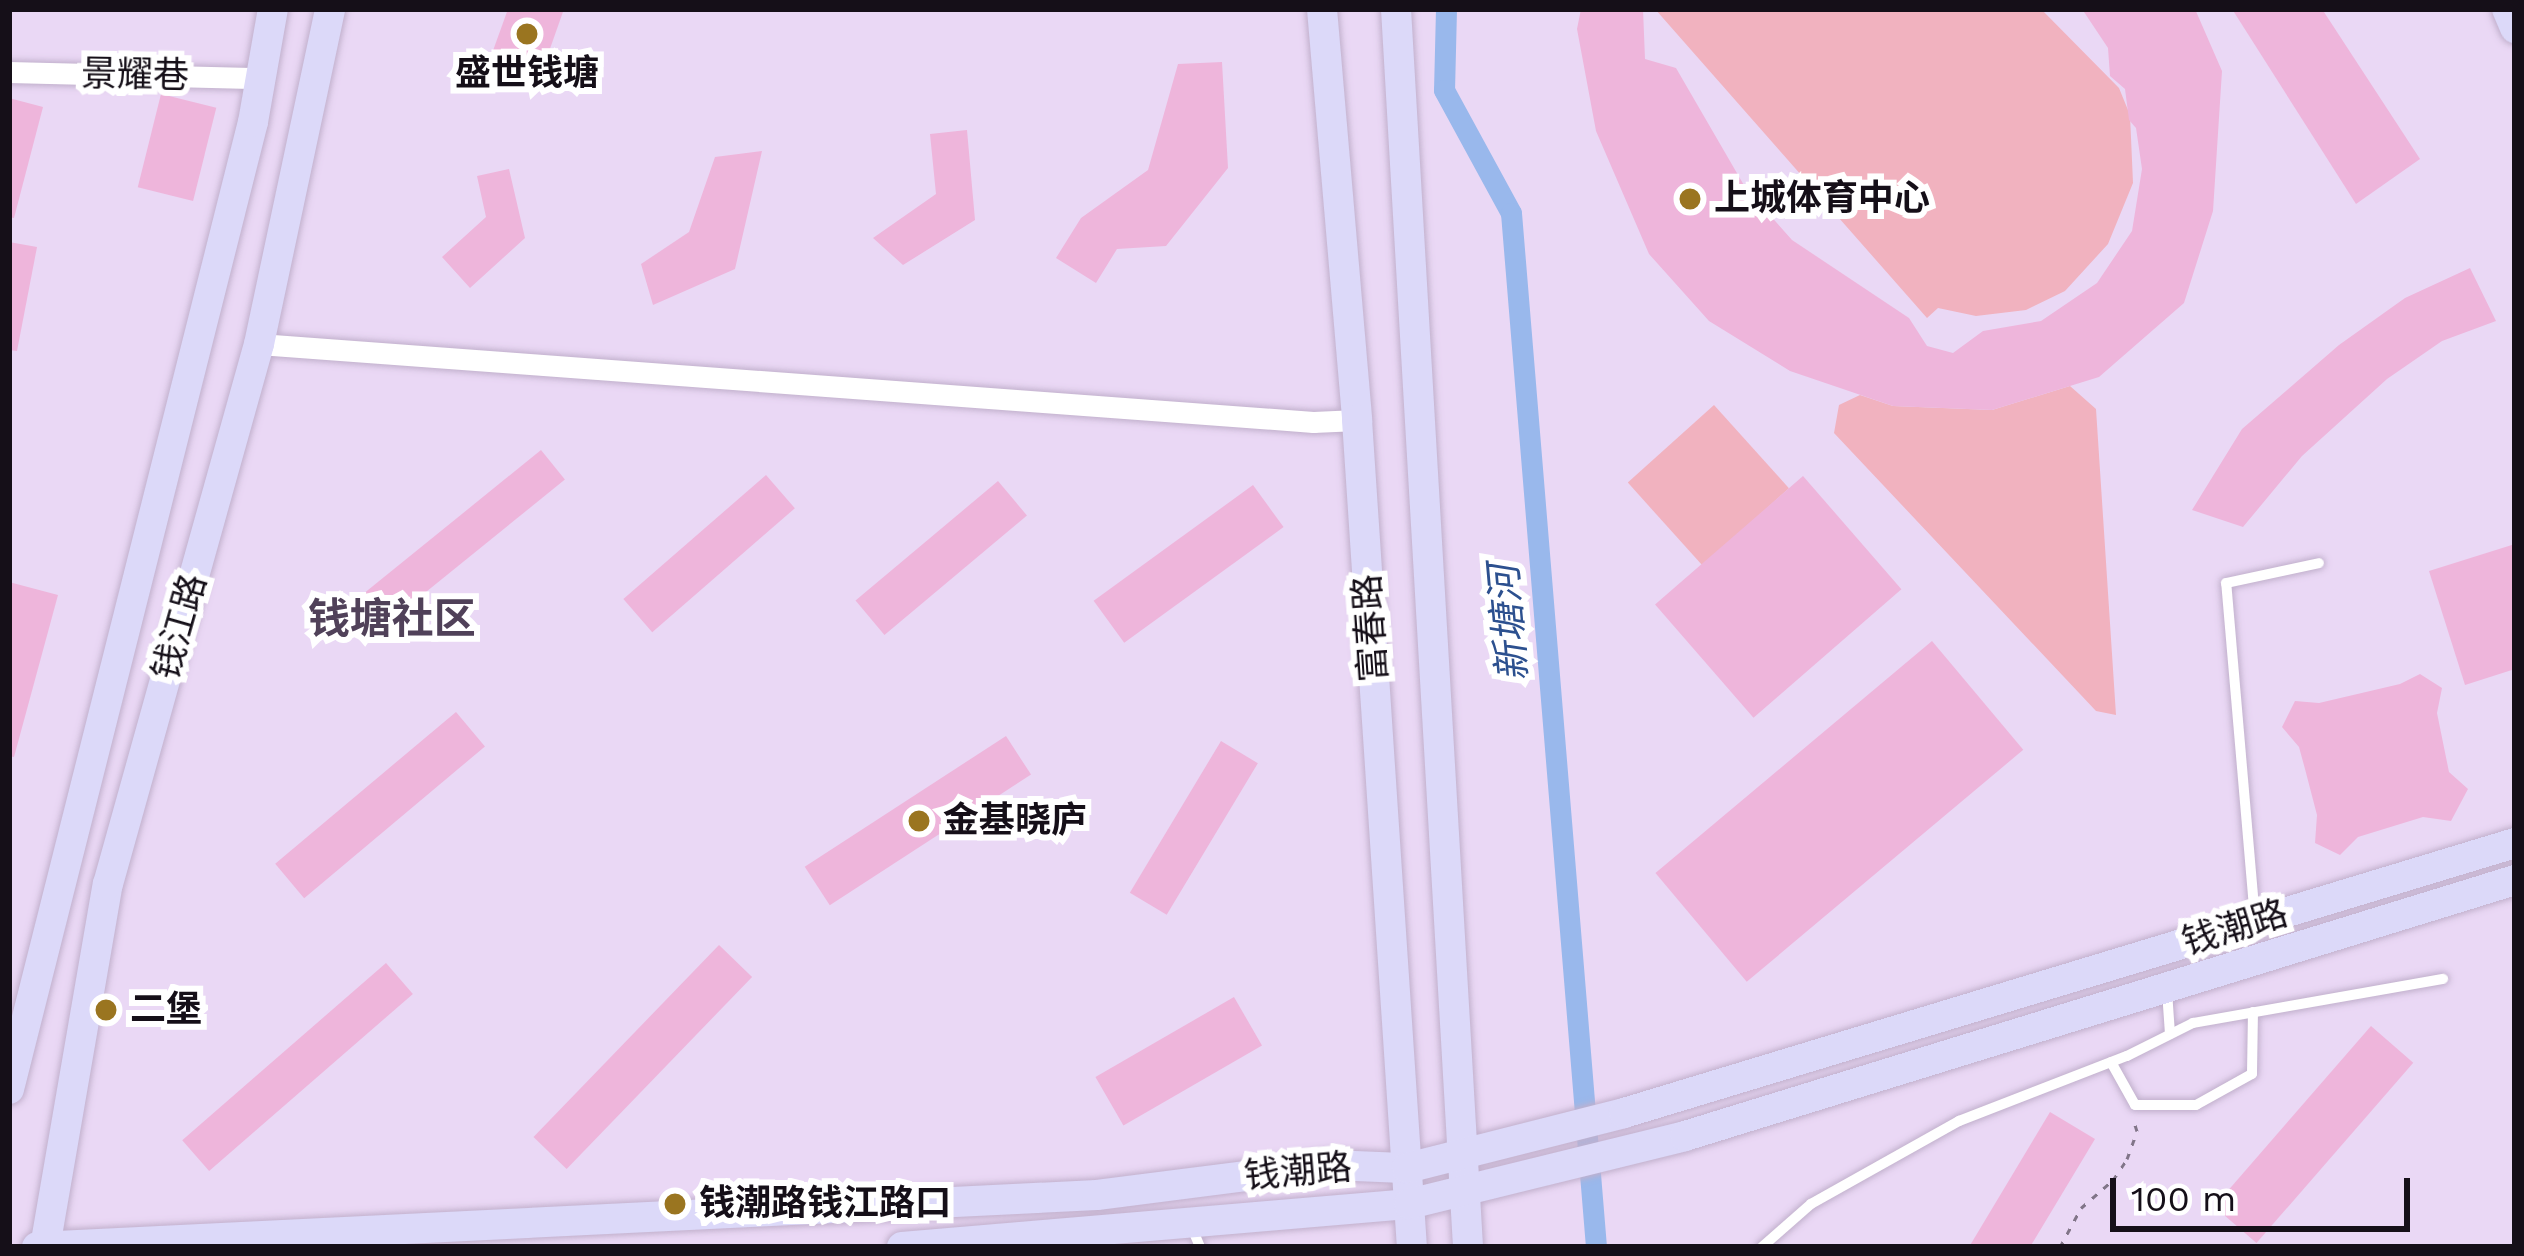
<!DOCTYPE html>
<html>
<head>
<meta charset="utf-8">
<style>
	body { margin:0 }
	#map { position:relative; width:2524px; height:1256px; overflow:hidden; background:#ead8f5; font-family:"Work Sans","Noto Sans SC",sans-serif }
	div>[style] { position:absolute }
	.green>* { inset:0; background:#f1b2bf; transform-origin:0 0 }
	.canal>* { height:21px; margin:-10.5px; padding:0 10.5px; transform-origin:10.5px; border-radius:10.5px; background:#99b8ec }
	.building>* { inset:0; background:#eeb5db; transform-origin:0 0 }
	.path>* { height:3px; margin-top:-1.5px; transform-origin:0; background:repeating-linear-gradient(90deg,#817588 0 6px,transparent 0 15px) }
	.roads { filter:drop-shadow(0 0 3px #c1b0cc) drop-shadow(0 0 3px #c1b0cc) }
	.service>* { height:10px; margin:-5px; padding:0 5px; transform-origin:5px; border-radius:5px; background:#fff }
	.minor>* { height:21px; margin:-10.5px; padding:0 10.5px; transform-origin:10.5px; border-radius:10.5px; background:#fff }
	.secondary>* { height:30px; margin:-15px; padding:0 15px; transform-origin:15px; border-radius:15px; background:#dcd9f9 }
	.dots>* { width:33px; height:33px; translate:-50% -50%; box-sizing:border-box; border:6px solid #fff; border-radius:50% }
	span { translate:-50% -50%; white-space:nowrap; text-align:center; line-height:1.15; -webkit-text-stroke:12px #fff; paint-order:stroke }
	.poi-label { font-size:36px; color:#150f18; font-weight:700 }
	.left { translate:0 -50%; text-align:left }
	.street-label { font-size:36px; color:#150f18 }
	.water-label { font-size:39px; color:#2c508f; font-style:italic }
	.quarter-label { font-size:42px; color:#504159; font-weight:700 }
	.frame { position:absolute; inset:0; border:12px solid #150f18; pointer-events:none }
	.scale { position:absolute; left:2110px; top:1178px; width:300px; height:54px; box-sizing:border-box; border:6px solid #150f18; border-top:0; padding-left:15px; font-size:36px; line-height:42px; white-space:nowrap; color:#150f18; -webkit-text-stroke:9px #fff; paint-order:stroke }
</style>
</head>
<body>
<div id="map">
	<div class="green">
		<div style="clip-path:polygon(1655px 9px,2041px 9px,2119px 88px,2130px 115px,2133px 183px,2108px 244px,2065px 291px,2026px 310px,1976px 316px,1938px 308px,1927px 318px)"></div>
		<div style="clip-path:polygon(2070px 386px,2096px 409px,2116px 715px,2096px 711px,1834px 433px,1839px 405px,1860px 395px,1893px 406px,1992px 410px)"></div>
		<div style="left:1714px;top:405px;width:112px;height:116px;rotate:48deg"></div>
	</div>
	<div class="canal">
		<div style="left:1446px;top:9px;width:81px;rotate:91.4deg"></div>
		<div style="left:1444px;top:90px;width:140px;rotate:61.4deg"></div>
		<div style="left:1511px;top:213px;width:1037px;rotate:85.3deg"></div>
	</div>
	<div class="building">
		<div style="clip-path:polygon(508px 9px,564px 9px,540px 77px,490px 59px)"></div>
		<div style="clip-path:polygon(1581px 9px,1643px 9px,1645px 59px,1676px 68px,1745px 187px,1792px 240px,1909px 318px,1927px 346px,1953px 353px,1983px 331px,2041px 321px,2097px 283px,2132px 231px,2142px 169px,2136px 128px,2129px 120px,2125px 89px,2110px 76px,2108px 48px,2082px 9px,2195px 9px,2222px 71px,2213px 211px,2184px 303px,2099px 377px,1992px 410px,1893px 406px,1790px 371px,1709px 321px,1649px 254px,1596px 131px,1577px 29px)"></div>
		<div style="clip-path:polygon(2232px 9px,2322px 9px,2420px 159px,2356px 204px)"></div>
		<div style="clip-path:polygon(1222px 62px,1228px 168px,1166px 246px,1117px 249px,1096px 283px,1056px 258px,1081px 218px,1148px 170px,1178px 64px)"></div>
		<div style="left:161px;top:94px;width:57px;height:96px;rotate:14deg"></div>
		<div style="clip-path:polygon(9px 98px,43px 107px,14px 218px,9px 217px)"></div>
		<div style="clip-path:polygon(967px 130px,975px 220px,903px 265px,873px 238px,936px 194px,930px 134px)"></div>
		<div style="clip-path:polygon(762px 151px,735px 269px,653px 305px,641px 264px,689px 232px,715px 157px)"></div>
		<div style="clip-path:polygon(509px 169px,525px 238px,470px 288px,442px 257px,486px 217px,477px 176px)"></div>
		<div style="clip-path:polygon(9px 242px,37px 247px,17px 351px,9px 350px)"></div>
		<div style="clip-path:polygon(2470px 268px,2496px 321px,2442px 341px,2387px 379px,2302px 456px,2243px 527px,2192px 510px,2242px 429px,2339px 345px,2405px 298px)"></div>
		<div style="left:541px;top:450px;width:38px;height:250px;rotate:51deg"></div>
		<div style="left:766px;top:475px;width:44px;height:189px;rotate:49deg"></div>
		<div style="left:1803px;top:476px;width:150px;height:196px;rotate:49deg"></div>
		<div style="left:998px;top:481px;width:45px;height:186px;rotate:50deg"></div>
		<div style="left:1253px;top:485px;width:52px;height:197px;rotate:54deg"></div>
		<div style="clip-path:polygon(2515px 544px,2515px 669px,2465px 685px,2429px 571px)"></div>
		<div style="clip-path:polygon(9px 582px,58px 595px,14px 757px,9px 756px)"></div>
		<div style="left:1932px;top:641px;width:142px;height:361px;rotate:50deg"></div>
		<div style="clip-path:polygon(2420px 674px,2442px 688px,2437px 713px,2449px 772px,2468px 789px,2451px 821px,2423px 817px,2358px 837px,2340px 855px,2315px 843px,2317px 815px,2305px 769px,2299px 747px,2282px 727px,2295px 701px,2319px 703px,2400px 684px)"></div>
		<div style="left:456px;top:712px;width:45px;height:236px;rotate:50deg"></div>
		<div style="left:1006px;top:736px;width:46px;height:240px;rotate:57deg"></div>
		<div style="left:1221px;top:741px;width:43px;height:177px;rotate:31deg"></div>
		<div style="left:719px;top:945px;width:46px;height:267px;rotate:44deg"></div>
		<div style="left:386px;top:963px;width:41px;height:270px;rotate:49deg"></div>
		<div style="left:1234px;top:997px;width:56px;height:160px;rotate:60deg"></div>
		<div style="left:2371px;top:1026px;width:56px;height:239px;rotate:41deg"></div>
		<div style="clip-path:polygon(2050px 1112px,2095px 1139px,2030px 1247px,1969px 1247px)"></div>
	</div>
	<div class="path">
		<div style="left:2060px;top:1247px;width:44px;rotate:-61.7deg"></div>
		<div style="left:2081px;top:1208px;width:43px;rotate:-41.2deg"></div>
		<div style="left:2113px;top:1180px;width:25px;rotate:-56deg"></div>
		<div style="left:2127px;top:1159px;width:30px;rotate:-70deg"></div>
		<div style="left:2137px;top:1131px;width:13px;rotate:-108deg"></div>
	</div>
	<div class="roads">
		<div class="service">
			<div style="left:2255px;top:919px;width:337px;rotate:-94.9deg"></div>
			<div style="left:2226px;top:583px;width:95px;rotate:-12.1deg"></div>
			<div style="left:2167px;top:991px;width:43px;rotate:86deg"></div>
			<div style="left:2111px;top:1062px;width:49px;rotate:60.8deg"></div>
			<div style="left:2135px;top:1105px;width:61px"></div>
			<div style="left:2196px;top:1105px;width:64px;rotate:-29deg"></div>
			<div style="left:2252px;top:1074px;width:62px;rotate:-89.1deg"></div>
			<div style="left:1192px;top:1228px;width:21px;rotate:67deg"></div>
			<div style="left:1762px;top:1247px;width:65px;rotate:-41.3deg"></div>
			<div style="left:1811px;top:1204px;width:170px;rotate:-29.3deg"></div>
			<div style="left:1959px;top:1121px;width:180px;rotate:-21.2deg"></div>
			<div style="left:2127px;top:1056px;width:74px;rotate:-26.6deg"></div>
			<div style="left:2193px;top:1023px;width:254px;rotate:-10deg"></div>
		</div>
		<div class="minor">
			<div style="left:9px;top:72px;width:252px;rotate:1.4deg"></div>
			<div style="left:259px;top:344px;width:1057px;rotate:4.23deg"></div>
			<div style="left:1313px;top:422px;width:44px;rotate:-2.6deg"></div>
		</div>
		<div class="secondary">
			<div style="left:1322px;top:9px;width:412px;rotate:85.1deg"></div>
			<div style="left:1357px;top:420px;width:829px;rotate:86.2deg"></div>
			<div style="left:1396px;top:9px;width:1240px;rotate:86.67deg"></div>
			<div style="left:2507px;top:9px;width:21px;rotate:67deg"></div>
			<div style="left:9px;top:1089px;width:997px;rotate:-75.84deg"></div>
			<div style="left:253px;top:122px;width:115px;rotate:-80deg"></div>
			<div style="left:37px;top:1247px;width:1061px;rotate:-2.81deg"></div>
			<div style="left:1097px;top:1195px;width:236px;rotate:-7.3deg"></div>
			<div style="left:1331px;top:1165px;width:76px;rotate:2.3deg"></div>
			<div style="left:1407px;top:1168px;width:224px;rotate:-14.2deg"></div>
			<div style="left:1624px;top:1113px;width:931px;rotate:-16.86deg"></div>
			<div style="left:45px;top:1247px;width:368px;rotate:-80.2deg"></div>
			<div style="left:108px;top:884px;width:561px;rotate:-74.38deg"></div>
			<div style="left:259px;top:344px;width:342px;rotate:-78deg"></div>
			<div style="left:902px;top:1247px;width:509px;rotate:-4.85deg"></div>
			<div style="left:1409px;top:1204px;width:284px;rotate:-13.8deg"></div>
			<div style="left:1685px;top:1136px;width:869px;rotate:-17.14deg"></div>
		</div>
	</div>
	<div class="dots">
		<div style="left:527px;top:34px;background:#9a7520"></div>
		<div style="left:1690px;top:199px;background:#9a7520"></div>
		<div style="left:919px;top:821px;background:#9a7520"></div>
		<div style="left:106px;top:1010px;background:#9a7520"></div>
		<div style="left:675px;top:1204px;background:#9a7520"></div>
	</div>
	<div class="poi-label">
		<span style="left:527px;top:74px">盛世钱塘</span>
		<span class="left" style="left:1714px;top:199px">上城体育中心</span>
		<span class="left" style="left:943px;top:821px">金基晓庐</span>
		<span class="left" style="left:130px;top:1010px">二堡</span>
		<span class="left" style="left:699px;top:1204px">钱潮路钱江路口</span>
	</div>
	<div class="street-label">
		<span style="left:135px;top:75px;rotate:1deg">景耀巷</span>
		<span style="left:180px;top:627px;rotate:-74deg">钱江路</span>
		<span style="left:1371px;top:628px;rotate:-94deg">富春路</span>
		<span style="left:2235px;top:928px;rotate:-17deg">钱潮路</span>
		<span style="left:1298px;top:1172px;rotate:-5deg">钱潮路</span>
	</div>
	<div class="water-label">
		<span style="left:1509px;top:623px;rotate:-95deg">新塘河</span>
	</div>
	<div class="quarter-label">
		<span style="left:392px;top:619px">钱塘社区</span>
	</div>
	<div class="frame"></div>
	<div class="scale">100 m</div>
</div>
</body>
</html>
